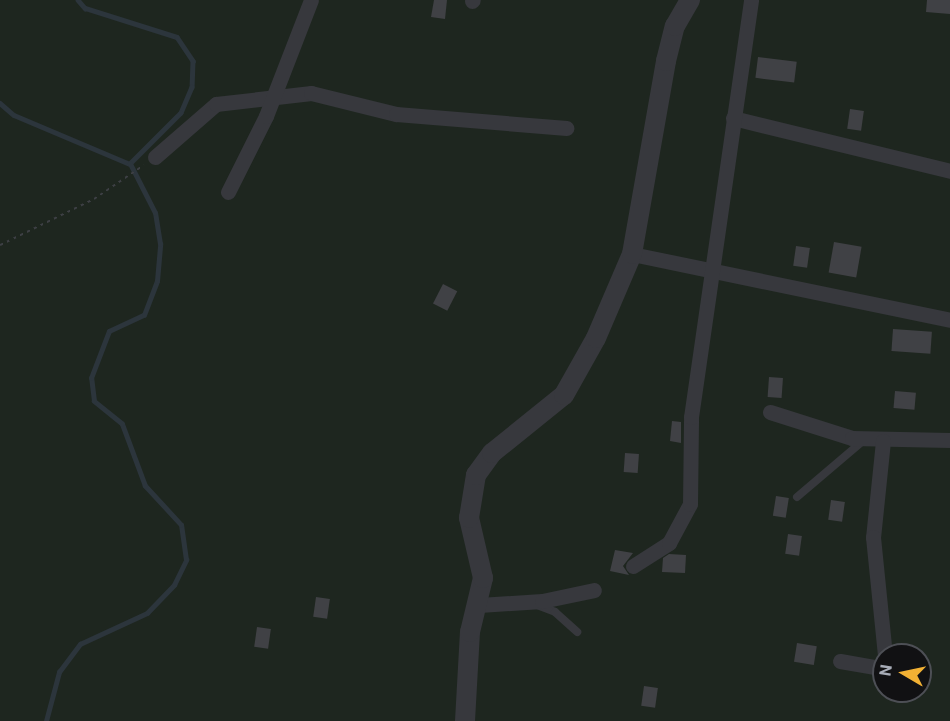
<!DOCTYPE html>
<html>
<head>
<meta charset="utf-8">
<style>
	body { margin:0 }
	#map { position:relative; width:950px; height:721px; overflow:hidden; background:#161618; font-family:Roboto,sans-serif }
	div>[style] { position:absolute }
	.green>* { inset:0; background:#1e261f }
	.stream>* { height:4.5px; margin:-2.25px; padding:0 2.25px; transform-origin:2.25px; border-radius:2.25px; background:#2c353c }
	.building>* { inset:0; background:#404145; transform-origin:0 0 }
	.path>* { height:2px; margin-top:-1px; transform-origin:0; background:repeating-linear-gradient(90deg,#3d3f44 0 3px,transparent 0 7.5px) }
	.service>* { height:8px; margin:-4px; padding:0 4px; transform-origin:4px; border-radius:4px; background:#37383d }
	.minor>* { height:15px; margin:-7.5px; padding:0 7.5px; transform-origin:7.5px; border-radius:7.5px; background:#37383d }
	.tertiary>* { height:20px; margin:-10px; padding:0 10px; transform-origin:10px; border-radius:10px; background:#37383d }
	span { translate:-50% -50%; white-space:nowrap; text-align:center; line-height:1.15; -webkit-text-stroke:5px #111113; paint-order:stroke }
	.north { position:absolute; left:872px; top:643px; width:60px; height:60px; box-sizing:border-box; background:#111113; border:2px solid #4d4f55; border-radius:50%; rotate:279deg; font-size:16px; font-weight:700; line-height:24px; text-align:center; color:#a8adb8 }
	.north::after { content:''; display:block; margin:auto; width:21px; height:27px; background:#f2b134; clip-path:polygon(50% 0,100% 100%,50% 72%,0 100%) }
</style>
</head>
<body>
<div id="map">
	<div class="green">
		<div style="clip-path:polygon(evenodd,0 0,950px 0,950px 721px,0 721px,0 0,884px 655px,920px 655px,920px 691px,884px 691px,884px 655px)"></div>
	</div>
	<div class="stream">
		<div style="left:78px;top:0;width:11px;rotate:49deg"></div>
		<div style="left:85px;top:8px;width:96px;rotate:17.5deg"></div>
		<div style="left:177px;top:37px;width:29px;rotate:56deg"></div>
		<div style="left:193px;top:61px;width:26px;rotate:92deg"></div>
		<div style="left:192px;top:87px;width:28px;rotate:113deg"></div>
		<div style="left:181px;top:113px;width:72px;rotate:135deg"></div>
		<div style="left:0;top:103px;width:18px;rotate:41deg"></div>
		<div style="left:14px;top:115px;width:126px;rotate:22.9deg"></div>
		<div style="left:46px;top:721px;width:51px;rotate:-75.1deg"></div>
		<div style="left:59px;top:672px;width:35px;rotate:-53deg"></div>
		<div style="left:80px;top:644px;width:74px;rotate:-24.8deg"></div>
		<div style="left:147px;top:613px;width:39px;rotate:-46deg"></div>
		<div style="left:174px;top:585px;width:28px;rotate:-64deg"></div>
		<div style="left:186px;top:560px;width:35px;rotate:-98deg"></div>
		<div style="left:181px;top:525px;width:53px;rotate:-132.7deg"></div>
		<div style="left:145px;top:486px;width:66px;rotate:-110.4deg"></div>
		<div style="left:122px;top:424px;width:36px;rotate:-141deg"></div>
		<div style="left:94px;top:401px;width:23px;rotate:-97deg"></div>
		<div style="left:91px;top:378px;width:50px;rotate:-69deg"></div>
		<div style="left:109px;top:331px;width:38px;rotate:-25deg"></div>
		<div style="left:144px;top:315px;width:36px;rotate:-69deg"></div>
		<div style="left:157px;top:281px;width:37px;rotate:-85deg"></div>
		<div style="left:160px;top:244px;width:31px;rotate:-99deg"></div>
		<div style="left:155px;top:213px;width:55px;rotate:-117deg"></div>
	</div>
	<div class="building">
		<div style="clip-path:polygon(434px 0,447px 0,445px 19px,431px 17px)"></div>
		<div style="clip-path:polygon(927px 0,950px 0,950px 14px,926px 12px)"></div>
		<div style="left:758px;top:57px;width:39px;height:21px;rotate:7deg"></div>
		<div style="left:850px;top:109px;width:14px;height:20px;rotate:8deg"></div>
		<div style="left:834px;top:242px;width:28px;height:31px;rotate:10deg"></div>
		<div style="left:796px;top:246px;width:14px;height:20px;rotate:8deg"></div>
		<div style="left:443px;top:284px;width:16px;height:22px;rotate:27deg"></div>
		<div style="left:893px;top:329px;width:39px;height:22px;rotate:4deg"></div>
		<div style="left:769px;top:377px;width:14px;height:20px;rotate:4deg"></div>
		<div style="left:895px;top:391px;width:21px;height:17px;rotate:5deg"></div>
		<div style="clip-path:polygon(672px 421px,681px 422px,681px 443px,670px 441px)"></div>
		<div style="left:625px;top:453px;width:14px;height:19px;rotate:4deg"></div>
		<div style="left:776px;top:496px;width:13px;height:20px;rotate:9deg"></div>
		<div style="left:831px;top:500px;width:14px;height:20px;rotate:8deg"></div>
		<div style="left:788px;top:534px;width:14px;height:20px;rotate:8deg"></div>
		<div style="clip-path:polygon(615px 550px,633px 553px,623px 566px,629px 575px,610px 571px)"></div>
		<div style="clip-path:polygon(669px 554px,686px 555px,685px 573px,662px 572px,663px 558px)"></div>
		<div style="left:316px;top:597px;width:14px;height:20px;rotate:8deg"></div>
		<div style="left:257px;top:627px;width:14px;height:20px;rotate:8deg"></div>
		<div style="left:797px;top:643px;width:20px;height:19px;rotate:9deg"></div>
		<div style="left:644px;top:686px;width:14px;height:20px;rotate:8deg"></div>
	</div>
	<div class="path">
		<div style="left:0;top:245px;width:105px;rotate:-26.1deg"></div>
		<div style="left:94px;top:199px;width:60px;rotate:-34.2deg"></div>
	</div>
	<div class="service">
		<div style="left:797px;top:497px;width:88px;rotate:-40.4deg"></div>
		<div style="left:537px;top:605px;width:19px;rotate:21deg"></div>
		<div style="left:555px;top:612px;width:30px;rotate:42deg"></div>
	</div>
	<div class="minor">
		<div style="left:472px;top:1px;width:1px;rotate:-45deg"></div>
		<div style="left:733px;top:118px;width:223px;rotate:13.7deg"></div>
		<div style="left:155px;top:157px;width:81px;rotate:-41deg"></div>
		<div style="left:216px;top:104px;width:96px;rotate:-6.6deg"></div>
		<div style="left:311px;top:93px;width:88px;rotate:13.9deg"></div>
		<div style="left:396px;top:114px;width:171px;rotate:4.7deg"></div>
		<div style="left:228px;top:192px;width:85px;rotate:-63.4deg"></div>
		<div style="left:266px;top:116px;width:124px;rotate:-68.8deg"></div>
		<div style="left:632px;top:254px;width:325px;rotate:11.7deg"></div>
		<div style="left:770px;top:412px;width:86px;rotate:17.6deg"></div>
		<div style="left:852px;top:438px;width:98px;rotate:1.2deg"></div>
		<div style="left:883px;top:441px;width:97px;rotate:95.9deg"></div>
		<div style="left:873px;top:537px;width:119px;rotate:84.2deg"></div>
		<div style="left:633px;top:566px;width:43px;rotate:-32.6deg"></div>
		<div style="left:669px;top:543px;width:44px;rotate:-61.7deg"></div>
		<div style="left:690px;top:504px;width:87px;rotate:-89.3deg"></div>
		<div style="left:691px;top:417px;width:421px;rotate:-81.8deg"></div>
		<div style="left:479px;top:605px;width:63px;rotate:-3.6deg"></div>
		<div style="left:542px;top:601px;width:53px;rotate:-11.9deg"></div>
		<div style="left:840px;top:661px;width:40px;rotate:10deg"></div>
		<div style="left:879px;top:668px;width:6px;rotate:-39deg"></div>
	</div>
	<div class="tertiary">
		<div style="left:465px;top:721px;width:89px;rotate:-86.8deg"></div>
		<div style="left:470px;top:632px;width:56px;rotate:-76.5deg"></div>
		<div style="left:483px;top:578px;width:62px;rotate:-103.1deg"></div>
		<div style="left:469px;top:518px;width:44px;rotate:-80.8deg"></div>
		<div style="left:476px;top:475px;width:27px;rotate:-54deg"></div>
		<div style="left:492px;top:453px;width:92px;rotate:-38.9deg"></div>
		<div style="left:564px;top:395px;width:65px;rotate:-60.7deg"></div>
		<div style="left:596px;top:338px;width:91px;rotate:-66.8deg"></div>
		<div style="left:632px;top:254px;width:196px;rotate:-80deg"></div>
		<div style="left:666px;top:61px;width:36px;rotate:-76deg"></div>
		<div style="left:675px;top:26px;width:30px;rotate:-60deg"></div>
	</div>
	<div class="north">N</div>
</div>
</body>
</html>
